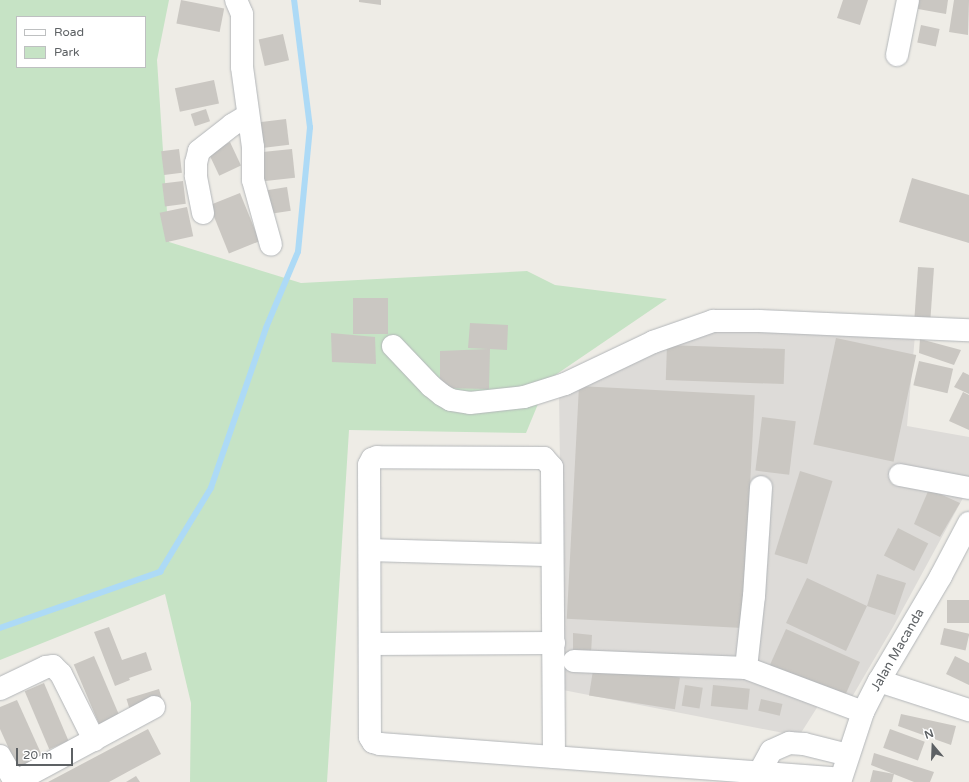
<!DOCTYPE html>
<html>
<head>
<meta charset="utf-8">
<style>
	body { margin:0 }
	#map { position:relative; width:969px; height:782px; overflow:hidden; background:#eeece6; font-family:"Varela Round",sans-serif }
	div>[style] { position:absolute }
	.industrial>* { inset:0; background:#dddbd8 }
	.green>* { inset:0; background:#c6e3c5 }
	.stream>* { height:5.5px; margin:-2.75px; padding:0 2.75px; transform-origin:2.75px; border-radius:2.75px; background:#addaf6 }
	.building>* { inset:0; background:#cac7c2; transform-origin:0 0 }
	.roads { filter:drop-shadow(0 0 1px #b3b6b9) drop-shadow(0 0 1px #b3b6b9) }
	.minor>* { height:22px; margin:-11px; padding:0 11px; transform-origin:11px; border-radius:11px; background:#fff }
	span { translate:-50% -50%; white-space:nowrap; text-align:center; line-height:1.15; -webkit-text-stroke:3px #fff; paint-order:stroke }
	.street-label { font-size:13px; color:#5d6164 }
	.legend { position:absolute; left:16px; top:16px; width:130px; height:52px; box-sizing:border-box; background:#fff; border:1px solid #bec0c1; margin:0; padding:5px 7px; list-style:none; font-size:12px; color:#5d6164 }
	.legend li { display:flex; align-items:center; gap:8px; height:20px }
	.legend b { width:20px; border:1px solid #bec0c1 }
	.north { position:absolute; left:913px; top:726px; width:40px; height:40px; -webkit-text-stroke:3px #fff; paint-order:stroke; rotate:341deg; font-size:11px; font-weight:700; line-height:16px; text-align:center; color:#5d6164 }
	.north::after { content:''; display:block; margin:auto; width:14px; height:18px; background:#5d6164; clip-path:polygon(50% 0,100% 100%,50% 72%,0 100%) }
	.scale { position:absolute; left:16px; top:748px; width:57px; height:18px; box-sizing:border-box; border:2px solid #5d6164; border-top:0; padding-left:5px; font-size:12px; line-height:14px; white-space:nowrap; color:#5d6164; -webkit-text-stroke:3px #fff; paint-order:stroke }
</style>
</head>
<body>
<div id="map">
	<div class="industrial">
		<div style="clip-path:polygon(715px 327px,915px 335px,907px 426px,969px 437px,969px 487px,893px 627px,842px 714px,818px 706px,799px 736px,563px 690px,559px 392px)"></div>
	</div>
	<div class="green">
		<div style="clip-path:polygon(evenodd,0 0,169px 0,157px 60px,169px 242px,301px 283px,527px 271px,555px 285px,667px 299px,548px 380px,526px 433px,349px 430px,327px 782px,190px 782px,191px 703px,165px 594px,0 660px,0 0,17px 17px,145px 17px,145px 67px,17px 67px,17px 17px)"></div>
	</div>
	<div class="stream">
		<div style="left:0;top:628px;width:170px;rotate:-19.3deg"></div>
		<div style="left:160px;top:572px;width:98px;rotate:-58.7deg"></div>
		<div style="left:211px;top:488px;width:169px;rotate:-71deg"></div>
		<div style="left:266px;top:328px;width:82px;rotate:-67.2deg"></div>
		<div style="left:298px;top:252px;width:125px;rotate:-84.5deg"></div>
		<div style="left:310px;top:128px;width:129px;rotate:-97.1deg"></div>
	</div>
	<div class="building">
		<div style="left:181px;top:0;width:44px;height:24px;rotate:11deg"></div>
		<div style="clip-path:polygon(359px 0,381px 0,381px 5px,359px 2px)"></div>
		<div style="clip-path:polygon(843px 0,868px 0,860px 25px,837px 18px)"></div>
		<div style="clip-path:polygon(919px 0,948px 0,946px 14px,918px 9px)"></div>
		<div style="clip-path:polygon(954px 0,969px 0,968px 35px,949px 32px)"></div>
		<div style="left:921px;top:25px;width:19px;height:18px;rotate:12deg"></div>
		<div style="left:283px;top:34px;width:27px;height:25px;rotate:77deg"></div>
		<div style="left:214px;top:80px;width:24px;height:40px;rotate:78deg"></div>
		<div style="left:206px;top:109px;width:13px;height:16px;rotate:72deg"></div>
		<div style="left:286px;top:119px;width:26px;height:27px;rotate:83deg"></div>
		<div style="left:230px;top:142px;width:26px;height:24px;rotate:65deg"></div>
		<div style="left:179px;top:149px;width:24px;height:18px;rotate:83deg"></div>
		<div style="left:292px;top:149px;width:29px;height:32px;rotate:84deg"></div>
		<div style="clip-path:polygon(912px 178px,969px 195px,969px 243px,899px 222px)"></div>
		<div style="left:183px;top:181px;width:23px;height:21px;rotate:83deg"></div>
		<div style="left:287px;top:187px;width:24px;height:25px;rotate:81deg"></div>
		<div style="left:240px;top:193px;width:52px;height:33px;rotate:68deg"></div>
		<div style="left:187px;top:207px;width:30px;height:28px;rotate:78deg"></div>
		<div style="left:918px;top:267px;width:16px;height:58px;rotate:4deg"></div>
		<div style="left:353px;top:298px;width:35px;height:36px"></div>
		<div style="clip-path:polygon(470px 323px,508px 325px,507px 350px,490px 349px,489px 389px,440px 388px,440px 351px,488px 349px,468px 348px)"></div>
		<div style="clip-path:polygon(331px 333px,375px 337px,376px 364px,332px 362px)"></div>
		<div style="left:836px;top:338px;width:82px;height:109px;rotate:12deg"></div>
		<div style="clip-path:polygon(920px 339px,961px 350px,954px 365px,919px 353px)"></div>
		<div style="left:667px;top:345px;width:118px;height:35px;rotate:2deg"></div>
		<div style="left:919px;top:361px;width:35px;height:25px;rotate:13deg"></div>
		<div style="clip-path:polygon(963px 372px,969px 375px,969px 394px,954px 387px)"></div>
		<div style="left:579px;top:386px;width:176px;height:233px;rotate:3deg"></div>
		<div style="clip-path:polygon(963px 392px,969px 395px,969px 430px,949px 421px)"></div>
		<div style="left:762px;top:417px;width:34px;height:54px;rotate:7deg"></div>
		<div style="left:800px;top:471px;width:34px;height:87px;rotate:17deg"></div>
		<div style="clip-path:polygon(929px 489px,960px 503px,940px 537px,914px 524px)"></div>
		<div style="left:898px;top:528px;width:34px;height:31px;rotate:27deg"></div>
		<div style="clip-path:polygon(877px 574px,906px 583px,895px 615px,867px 606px,846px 651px,786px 623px,807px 578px,867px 606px)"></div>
		<div style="left:969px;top:600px;width:23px;height:22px;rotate:90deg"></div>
		<div style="clip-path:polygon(109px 627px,122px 660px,146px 652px,152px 670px,129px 678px,130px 680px,115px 686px,94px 632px)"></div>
		<div style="left:944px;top:628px;width:26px;height:17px;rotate:13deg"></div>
		<div style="left:786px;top:629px;width:81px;height:42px;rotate:24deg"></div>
		<div style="clip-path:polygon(573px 633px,592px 635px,591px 654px,573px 654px)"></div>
		<div style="left:94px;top:656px;width:65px;height:22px;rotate:67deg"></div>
		<div style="clip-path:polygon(955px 656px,969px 663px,969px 685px,946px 674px)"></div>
		<div style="left:594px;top:664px;width:87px;height:32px;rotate:9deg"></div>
		<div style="left:44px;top:683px;width:63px;height:21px;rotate:67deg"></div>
		<div style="left:685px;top:685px;width:18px;height:21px;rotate:9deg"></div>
		<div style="left:713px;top:685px;width:37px;height:21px;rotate:6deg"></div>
		<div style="left:159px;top:689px;width:14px;height:34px;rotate:73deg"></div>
		<div style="left:761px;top:699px;width:22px;height:12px;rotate:13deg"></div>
		<div style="clip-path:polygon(17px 700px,44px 760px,19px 771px,0 729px,0 707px)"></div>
		<div style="clip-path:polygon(901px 714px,956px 726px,951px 745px,898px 726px)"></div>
		<div style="clip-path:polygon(148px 729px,161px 754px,131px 770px,109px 782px,48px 782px)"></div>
		<div style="left:890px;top:729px;width:37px;height:20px;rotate:20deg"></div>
		<div style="clip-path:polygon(874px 753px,934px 772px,930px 782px,914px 782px,871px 765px)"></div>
		<div style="clip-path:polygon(873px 770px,894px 774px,892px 782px,870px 782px)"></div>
		<div style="clip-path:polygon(136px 776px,140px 782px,126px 782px)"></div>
	</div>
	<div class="roads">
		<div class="minor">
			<div style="left:236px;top:0;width:15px;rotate:67deg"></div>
			<div style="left:242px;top:14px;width:53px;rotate:90deg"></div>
			<div style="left:242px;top:67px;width:81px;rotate:82.2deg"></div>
			<div style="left:253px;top:147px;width:33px;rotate:90deg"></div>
			<div style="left:253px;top:180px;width:67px;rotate:74.5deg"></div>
			<div style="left:897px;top:55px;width:56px;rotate:-78.7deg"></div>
			<div style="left:203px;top:213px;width:38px;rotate:-101deg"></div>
			<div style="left:196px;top:176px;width:13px;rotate:-90deg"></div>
			<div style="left:196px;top:163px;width:12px;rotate:-76deg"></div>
			<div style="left:199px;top:151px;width:42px;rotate:-38.2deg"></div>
			<div style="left:232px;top:125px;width:17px;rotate:-31deg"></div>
			<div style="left:393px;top:346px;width:55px;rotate:46.5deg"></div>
			<div style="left:431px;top:386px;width:14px;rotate:39deg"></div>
			<div style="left:442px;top:395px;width:10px;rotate:29deg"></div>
			<div style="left:451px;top:400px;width:19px;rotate:9deg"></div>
			<div style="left:470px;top:403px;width:54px;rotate:-6.3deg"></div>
			<div style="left:524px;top:397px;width:43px;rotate:-17.6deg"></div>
			<div style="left:565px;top:384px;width:98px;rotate:-25.5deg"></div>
			<div style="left:653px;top:342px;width:64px;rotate:-19.3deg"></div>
			<div style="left:713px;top:321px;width:46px"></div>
			<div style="left:759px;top:321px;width:210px;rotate:2.5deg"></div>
			<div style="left:900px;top:475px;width:70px;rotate:10.7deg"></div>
			<div style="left:370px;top:550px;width:182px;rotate:1.6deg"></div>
			<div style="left:370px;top:644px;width:184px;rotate:-0.3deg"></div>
			<div style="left:574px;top:661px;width:172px;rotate:2.3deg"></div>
			<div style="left:746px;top:668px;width:125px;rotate:20.6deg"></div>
			<div style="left:746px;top:668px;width:72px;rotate:-83.7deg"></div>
			<div style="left:754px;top:596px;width:109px;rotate:-86.3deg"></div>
			<div style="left:879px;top:681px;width:95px;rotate:17.9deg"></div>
			<div style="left:0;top:689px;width:51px;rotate:-25.6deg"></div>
			<div style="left:46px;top:667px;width:7px;rotate:-8deg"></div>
			<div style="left:53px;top:666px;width:11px;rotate:45deg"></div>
			<div style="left:61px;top:674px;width:74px;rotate:63.4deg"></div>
			<div style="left:0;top:756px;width:30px;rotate:60deg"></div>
			<div style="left:554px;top:757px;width:290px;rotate:-90.4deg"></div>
			<div style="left:552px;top:467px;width:12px;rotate:-132deg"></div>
			<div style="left:544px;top:458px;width:167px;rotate:-179.7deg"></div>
			<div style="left:377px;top:457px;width:5px;rotate:158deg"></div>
			<div style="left:372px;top:459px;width:7px;rotate:117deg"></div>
			<div style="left:369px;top:465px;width:272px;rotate:89.8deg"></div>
			<div style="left:370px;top:737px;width:6px;rotate:59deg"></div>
			<div style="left:373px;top:742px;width:7px;rotate:16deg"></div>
			<div style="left:380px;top:744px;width:462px;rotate:4.3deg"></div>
			<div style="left:759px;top:773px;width:25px;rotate:-61deg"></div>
			<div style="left:771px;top:751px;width:20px;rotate:-24deg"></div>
			<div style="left:789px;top:743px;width:15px;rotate:4deg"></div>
			<div style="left:804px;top:744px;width:45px;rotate:14deg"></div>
			<div style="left:15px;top:782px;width:158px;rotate:-28.3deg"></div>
			<div style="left:840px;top:782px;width:74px;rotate:-71.8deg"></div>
			<div style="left:863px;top:712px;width:35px;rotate:-63deg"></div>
			<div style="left:879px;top:681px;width:122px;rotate:-59.4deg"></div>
			<div style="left:941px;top:576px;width:60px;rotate:-62.2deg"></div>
		</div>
	</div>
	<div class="street-label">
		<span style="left:898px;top:650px;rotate:-60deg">Jalan Macanda</span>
	</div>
	<ul class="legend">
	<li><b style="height:5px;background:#fff"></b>Road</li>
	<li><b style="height:11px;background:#c6e3c5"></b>Park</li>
	</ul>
	<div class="north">N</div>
	<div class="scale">20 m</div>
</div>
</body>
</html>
